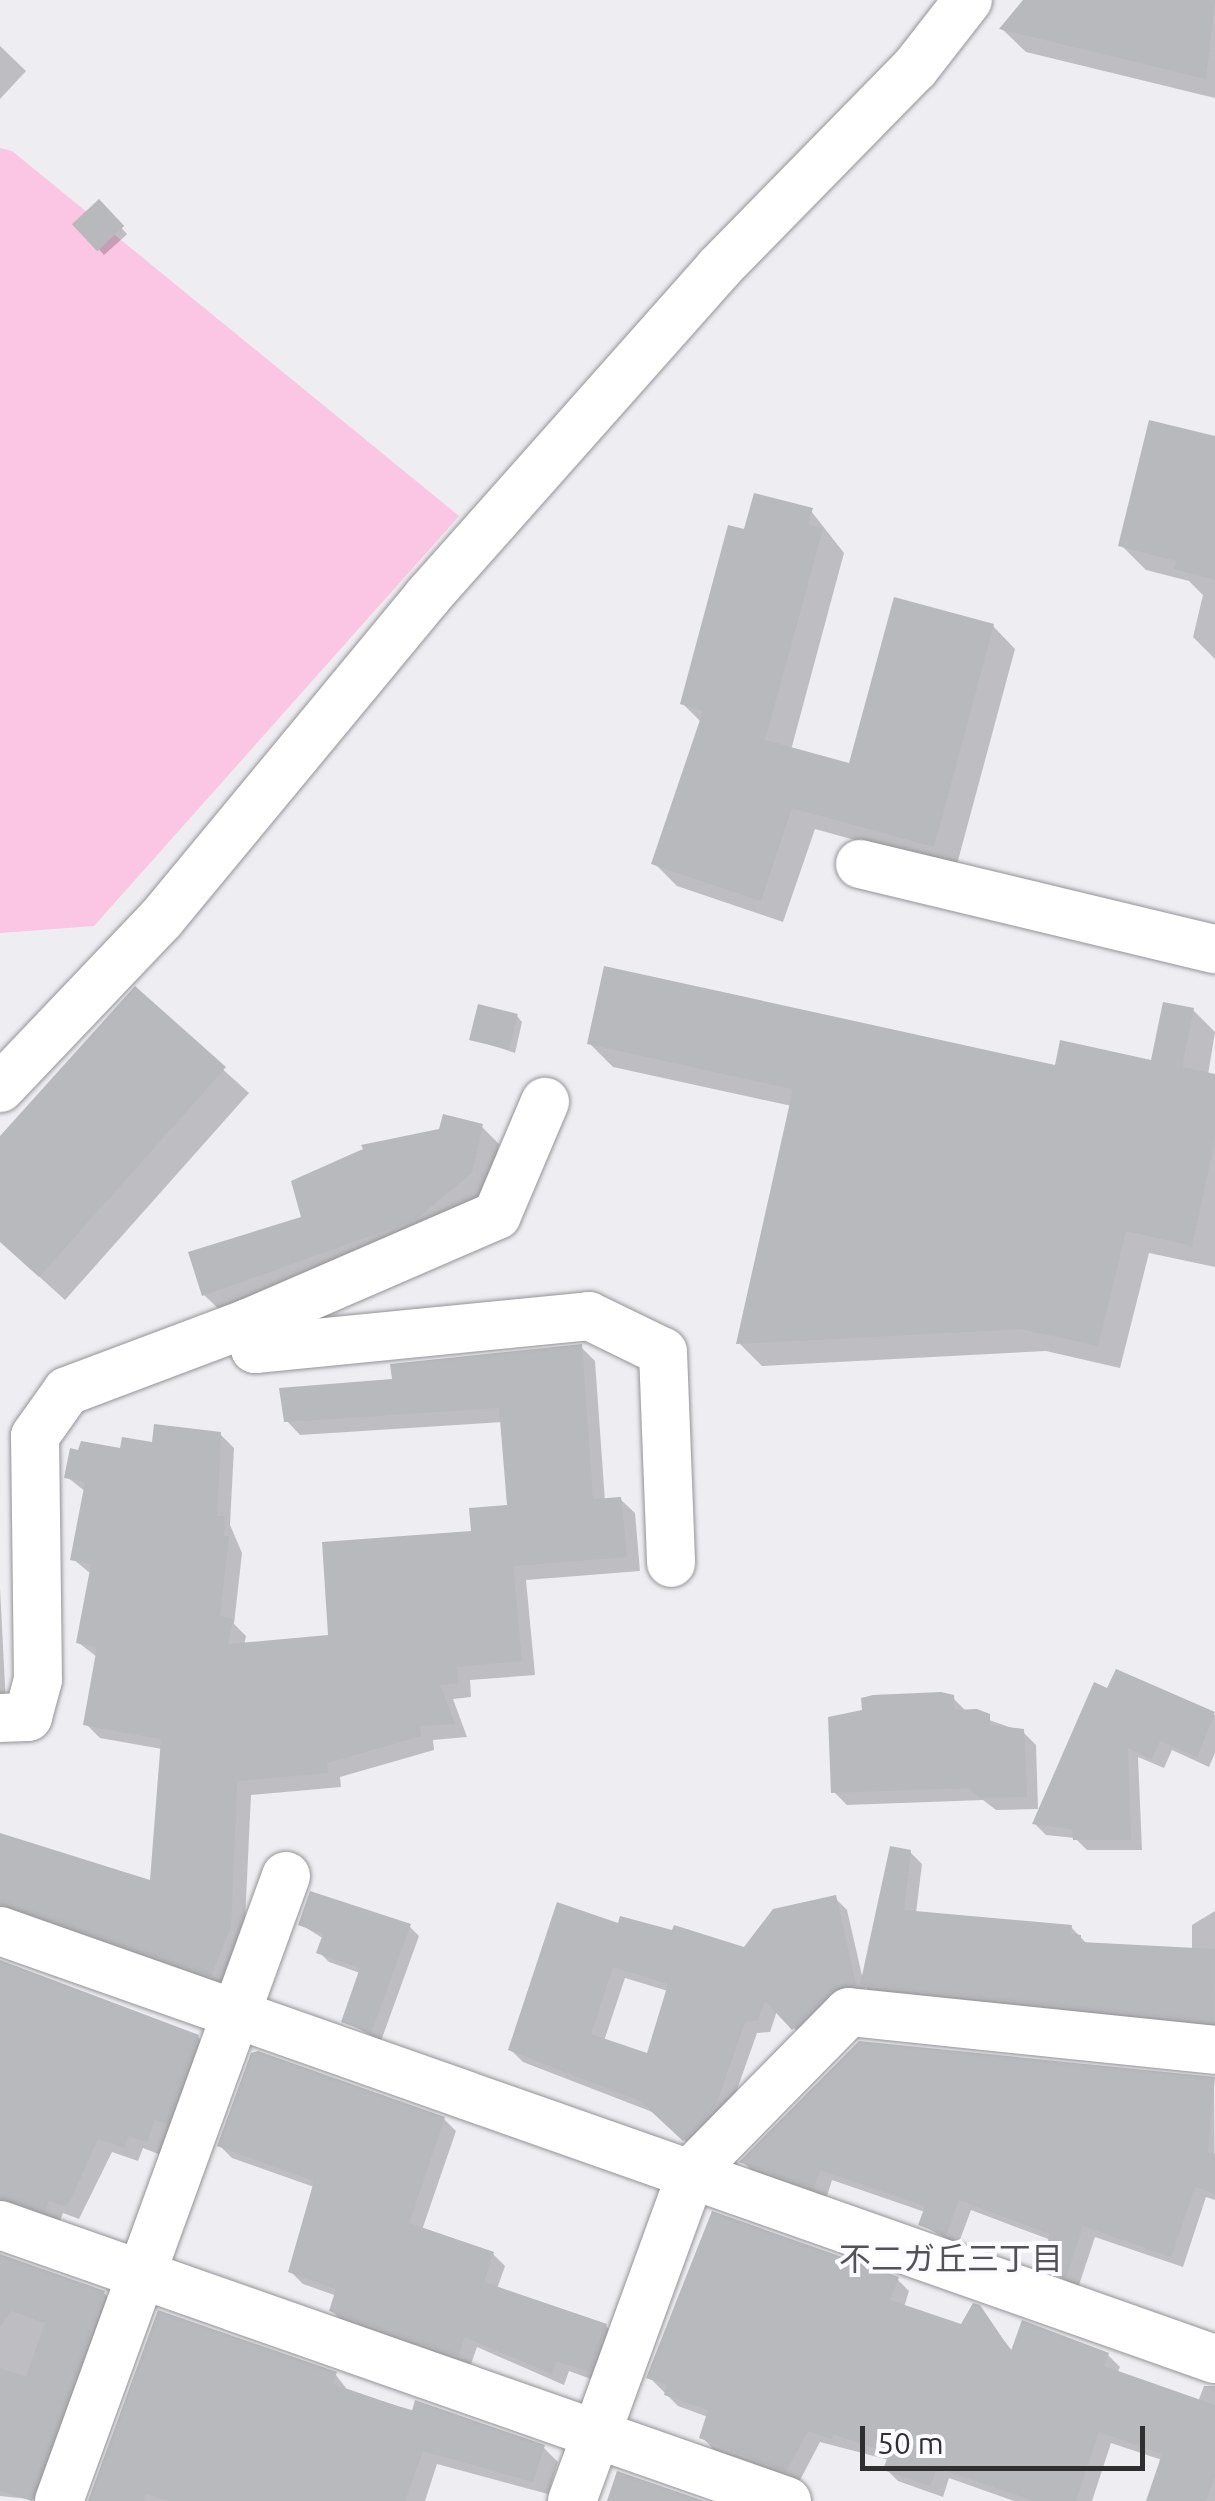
<!DOCTYPE html>
<html>
<head>
<meta charset="utf-8">
<style>
	body { margin:0 }
	#map { position:relative; width:1215px; height:2501px; overflow:hidden; background:#eeedf2; font-family:Ubuntu,"Noto Sans JP",sans-serif }
	div>[style] { position:absolute }
	.green>* { inset:0; background:#fbc5e4 }
	.shadow>* { inset:0; background:#0003; transform-origin:0 0 }
	.building>* { inset:0; background:#b7b9bc; transform-origin:0 0 }
	.roads { filter:drop-shadow(0 0 2px #949397) drop-shadow(0 0 2px #949397) }
	.minor>* { height:48px; margin:-24px; padding:0 24px; transform-origin:24px; border-radius:24px; background:#fff }
	span { translate:-50% -50%; white-space:nowrap; text-align:center; line-height:1.15; -webkit-text-stroke:8px #fcfbff; paint-order:stroke }
	.neighbourhood-label { font-size:32px; color:#535256 }
	.scale { position:absolute; left:860px; top:2426px; width:285px; height:45px; box-sizing:border-box; border:5px solid #2f2e30; border-top:0; padding-left:12px; font-size:30px; line-height:35px; white-space:nowrap; color:#2f2e30; -webkit-text-stroke:8px #fcfbff; paint-order:stroke }
</style>
</head>
<body>
<div id="map">
	<div class="green">
		<div style="clip-path:polygon(0 148px,12px 151px,459px 516px,94px 926px,0 933px)"></div>
	</div>
	<div class="shadow">
		<div style="clip-path:polygon(1026px 0,1215px 0,1215px 98px,1026px 52px,1002px 29px)"></div>
		<div style="clip-path:polygon(0 46px,26px 71px,0 99px)"></div>
		<div style="left:99px;top:203px;width:42px;height:31px;rotate:48deg"></div>
		<div style="clip-path:polygon(1215px 439px,1215px 659px,1193px 637px,1203px 595px,1189px 581px,1146px 570px,1121px 545px)"></div>
		<div style="clip-path:polygon(811px 511px,844px 553px,791px 750px,851px 766px,993px 626px,1015px 649px,956px 868px,815px 829px,783px 922px,677px 886px,654px 863px,702px 723px,682px 703px,746px 532px)"></div>
		<div style="clip-path:polygon(135px 990px,249px 1093px,65px 1300px,0 1241px,0 1140px)"></div>
		<div style="clip-path:polygon(1193px 1010px,1215px 1032px,1208px 1075px,1215px 1077px,1215px 1267px,1149px 1253px,1120px 1368px,1046px 1351px,762px 1366px,739px 1343px,792px 1106px,613px 1067px,589px 1043px,1057px 1068px,1153px 1063px)"></div>
		<div style="clip-path:polygon(517px 1016px,522px 1022px,515px 1053px,473px 1039px)"></div>
		<div style="clip-path:polygon(481px 1126px,499px 1144px,489px 1191px,433px 1237px,222px 1312px,204px 1295px,304px 1218px)"></div>
		<div style="clip-path:polygon(581px 1347px,595px 1361px,605px 1501px,620px 1499px,635px 1513px,640px 1571px,526px 1580px,535px 1675px,470px 1680px,471px 1697px,453px 1699px,467px 1737px,433px 1740px,434px 1750px,340px 1777px,341px 1787px,251px 1795px,244px 1942px,225px 1989px,0 1925px,0 1835px,152px 1883px,162px 1749px,100px 1738px,86px 1724px,97px 1657px,79px 1643px,91px 1574px,73px 1559px,86px 1492px,67px 1477px,122px 1451px,220px 1434px,234px 1448px,230px 1525px,242px 1553px,234px 1624px,246px 1636px,244px 1645px,331px 1638px,510px 1507px,503px 1422px,300px 1435px,286px 1420px,395px 1381px)"></div>
		<div style="clip-path:polygon(0 1588px,6px 1705px,0 1709px)"></div>
		<div style="clip-path:polygon(1117px 1672px,1215px 1715px,1215px 1753px,1209px 1767px,1172px 1750px,1164px 1768px,1138px 1757px,1142px 1850px,1087px 1850px,1075px 1838px,1046px 1835px,1035px 1824px)"></div>
		<div style="clip-path:polygon(953px 1698px,967px 1712px,1023px 1732px,1036px 1745px,1038px 1809px,996px 1810px,983px 1800px,847px 1805px,834px 1792px)"></div>
		<div style="clip-path:polygon(evenodd,910px 1852px,922px 1864px,916px 1913px,1071px 1927px,1088px 1945px,1192px 1949px,1192px 1925px,1215px 1911px,1215px 2035px,874px 1997px,865px 1987px,867px 1997px,806px 2040px,777px 2011px,770px 2032px,757px 2033px,726px 2121px,696px 2151px,655px 2113px,523px 2062px,511px 2050px,619px 1926px,745px 1950px,835px 1898px,847px 1910px,863px 1980px,910px 1852px,625px 1978px,668px 1991px,649px 2057px,604px 2041px,625px 1978px)"></div>
		<div style="clip-path:polygon(300px 1924px,409px 1926px,419px 1936px,381px 2041px,344px 2021px,360px 1973px,329px 1962px,319px 1952px,324px 1939px)"></div>
		<div style="clip-path:polygon(0 1963px,198px 2037px,212px 2051px,161px 2155px,143px 2148px,138px 2161px,112px 2152px,79px 2219px,63px 2213px,59px 2224px,0 2220px)"></div>
		<div style="clip-path:polygon(1214px 2079px,1215px 2200px,1206px 2197px,1183px 2267px,1095px 2237px,1078px 2288px,1042px 2267px,1051px 2240px,971px 2210px,958px 2245px,920px 2224px,925px 2212px,832px 2180px,826px 2199px,754px 2173px,743px 2162px)"></div>
		<div style="clip-path:polygon(444px 2119px,456px 2131px,422px 2230px,493px 2254px,505px 2266px,497px 2289px,606px 2326px,618px 2338px,602px 2383px,569px 2371px,564px 2385px,477px 2347px,470px 2367px,344px 2323px,332px 2311px,337px 2296px,303px 2284px,290px 2271px,314px 2187px,232px 2158px,220px 2146px)"></div>
		<div style="clip-path:polygon(0 2257px,104px 2293px,118px 2307px,48px 2501px,0 2496px)"></div>
		<div style="clip-path:polygon(897px 2279px,909px 2291px,904px 2307px,962px 2328px,978px 2307px,1013px 2352px,1108px 2355px,1120px 2367px,1117px 2374px,1198px 2402px,1204px 2386px,1215px 2386px,1215px 2501px,1149px 2501px,1162px 2460px,1111px 2443px,1092px 2501px,1014px 2501px,949px 2478px,943px 2497px,898px 2481px,886px 2469px,889px 2460px,820px 2442px,799px 2482px,714px 2450px,702px 2437px,708px 2417px,678px 2406px,649px 2377px)"></div>
		<div style="clip-path:polygon(336px 2375px,349px 2392px,544px 2448px,558px 2462px,548px 2494px,437px 2464px,425px 2501px,91px 2501px)"></div>
	</div>
	<div class="building">
		<div style="clip-path:polygon(1023px 0,1215px 0,1206px 79px,999px 29px)"></div>
		<div style="left:99px;top:199px;width:37px;height:37px;rotate:47deg"></div>
		<div style="clip-path:polygon(1149px 420px,1215px 436px,1215px 580px,1174px 569px,1176px 561px,1118px 546px)"></div>
		<div style="clip-path:polygon(754px 493px,813px 508px,808px 524px,823px 529px,765px 740px,849px 763px,894px 597px,994px 624px,934px 847px,792px 808px,761px 901px,651px 864px,703px 711px,680px 704px,728px 525px,744px 529px)"></div>
		<div style="clip-path:polygon(604px 966px,1055px 1065px,1060px 1040px,1151px 1060px,1163px 1002px,1194px 1008px,1182px 1067px,1215px 1074px,1215px 1139px,1192px 1246px,1126px 1231px,1098px 1346px,1021px 1329px,736px 1344px,793px 1089px,587px 1044px)"></div>
		<div style="clip-path:polygon(135px 986px,226px 1067px,39px 1277px,0 1242px,0 1136px)"></div>
		<div style="left:478px;top:1004px;width:41px;height:37px;rotate:14deg"></div>
		<div style="clip-path:polygon(443px 1114px,483px 1124px,472px 1173px,415px 1220px,202px 1296px,188px 1252px,301px 1217px,291px 1181px,363px 1149px,361px 1145px,439px 1129px)"></div>
		<div style="clip-path:polygon(582px 1344px,593px 1499px,621px 1497px,627px 1557px,513px 1566px,522px 1661px,457px 1667px,458px 1683px,440px 1685px,455px 1724px,420px 1726px,421px 1736px,327px 1763px,328px 1773px,237px 1781px,231px 1927px,211px 1976px,0 1904px,0 1833px,150px 1880px,161px 1739px,83px 1725px,97px 1647px,76px 1643px,91px 1564px,70px 1560px,85px 1482px,64px 1478px,70px 1448px,78px 1450px,81px 1441px,120px 1448px,122px 1437px,152px 1442px,154px 1424px,221px 1432px,217px 1516px,225px 1516px,224px 1536px,229px 1536px,220px 1616px,233px 1619px,228px 1644px,328px 1635px,322px 1542px,471px 1531px,469px 1508px,507px 1505px,499px 1408px,284px 1422px,279px 1388px,392px 1379px,390px 1364px)"></div>
		<div style="clip-path:polygon(1116px 1669px,1215px 1712px,1197px 1757px,1160px 1741px,1152px 1759px,1128px 1748px,1131px 1840px,1073px 1840px,1072px 1829px,1032px 1824px,1094px 1682px,1107px 1688px)"></div>
		<div style="clip-path:polygon(941px 1692px,954px 1695px,955px 1710px,977px 1709px,990px 1714px,990px 1725px,1024px 1729px,1027px 1797px,981px 1798px,968px 1788px,831px 1793px,828px 1717px,862px 1710px,861px 1698px,873px 1695px)"></div>
		<div style="clip-path:polygon(890px 1846px,911px 1850px,904px 1910px,1072px 1925px,1071px 1934px,1081px 1935px,1081px 1942px,1215px 1949px,1214px 2022px,860px 1985px)"></div>
		<div style="clip-path:polygon(310px 1891px,411px 1924px,371px 2033px,341px 2022px,360px 1968px,316px 1953px,323px 1934px,298px 1925px)"></div>
		<div style="clip-path:polygon(evenodd,836px 1895px,856px 1985px,830px 1992px,792px 2030px,765px 2001px,758px 2020px,745px 2022px,715px 2108px,683px 2141px,640px 2101px,508px 2050px,557px 1902px,618px 1923px,620px 1916px,672px 1930px,674px 1925px,744px 1947px,773px 1909px,836px 1895px,613px 1967px,668px 1984px,647px 2053px,591px 2034px,613px 1967px)"></div>
		<div style="clip-path:polygon(0 1960px,199px 2035px,167px 2124px,155px 2120px,147px 2142px,129px 2136px,124px 2148px,98px 2139px,71px 2199px,65px 2206px,49px 2201px,45px 2212px,0 2198px)"></div>
		<div style="clip-path:polygon(859px 2041px,1215px 2077px,1208px 2152px,1215px 2154px,1215px 2194px,1195px 2187px,1171px 2257px,1083px 2226px,1066px 2277px,1039px 2268px,1050px 2234px,959px 2200px,946px 2235px,918px 2225px,925px 2206px,820px 2170px,814px 2189px,739px 2162px)"></div>
		<div style="clip-path:polygon(258px 2051px,445px 2117px,409px 2223px,494px 2252px,484px 2282px,607px 2324px,590px 2372px,556px 2361px,552px 2374px,465px 2337px,458px 2356px,329px 2311px,336px 2289px,288px 2272px,314px 2181px,217px 2146px,251px 2053px)"></div>
		<div style="clip-path:polygon(712px 2211px,899px 2277px,890px 2300px,961px 2324px,973px 2303px,980px 2305px,1011px 2351px,1022px 2320px,1109px 2353px,1104px 2366px,1215px 2405px,1215px 2477px,1206px 2501px,1146px 2501px,1162px 2454px,1099px 2432px,1076px 2501px,1034px 2501px,937px 2468px,930px 2486px,883px 2470px,889px 2453px,833px 2434px,831px 2439px,808px 2431px,786px 2472px,699px 2438px,708px 2410px,664px 2395px,667px 2385px,646px 2378px)"></div>
		<div style="clip-path:polygon(0 2254px,105px 2291px,32px 2501px,0 2491px,0 2368px,26px 2377px,45px 2323px,11px 2311px,0 2327px)"></div>
		<div style="clip-path:polygon(158px 2310px,337px 2372px,333px 2384px,412px 2411px,415px 2400px,545px 2445px,533px 2482px,423px 2451px,405px 2501px,169px 2501px,146px 2494px,143px 2501px,88px 2501px)"></div>
		<div style="clip-path:polygon(617px 2471px,704px 2501px,607px 2501px)"></div>
	</div>
	<div class="roads">
		<div class="minor">
			<div style="left:860px;top:864px;width:365px;rotate:13.5deg"></div>
			<div style="left:0;top:1088px;width:233px;rotate:-46.4deg"></div>
			<div style="left:161px;top:919px;width:419px;rotate:-50.4deg"></div>
			<div style="left:428px;top:596px;width:438px;rotate:-48.4deg"></div>
			<div style="left:719px;top:268px;width:280px;rotate:-45.6deg"></div>
			<div style="left:915px;top:68px;width:86px;rotate:-52.1deg"></div>
			<div style="left:248px;top:1323px;width:27px;rotate:75deg"></div>
			<div style="left:255px;top:1349px;width:336px;rotate:-5.6deg"></div>
			<div style="left:589px;top:1316px;width:82px;rotate:25.9deg"></div>
			<div style="left:663px;top:1352px;width:211px;rotate:87.8deg"></div>
			<div style="left:0;top:1718px;width:28px;rotate:-2deg"></div>
			<div style="left:28px;top:1717px;width:38px;rotate:-75deg"></div>
			<div style="left:38px;top:1680px;width:244px;rotate:-90.7deg"></div>
			<div style="left:35px;top:1436px;width:55px;rotate:-54.6deg"></div>
			<div style="left:67px;top:1391px;width:193px;rotate:-20.6deg"></div>
			<div style="left:248px;top:1323px;width:271px;rotate:-23.4deg"></div>
			<div style="left:497px;top:1215px;width:123px;rotate:-67deg"></div>
			<div style="left:0;top:1931px;width:1288px;rotate:19.41deg"></div>
			<div style="left:0;top:2225px;width:834px;rotate:19.33deg"></div>
			<div style="left:59px;top:2501px;width:665px;rotate:-70.04deg"></div>
			<div style="left:572px;top:2501px;width:351px;rotate:-70deg"></div>
			<div style="left:692px;top:2171px;width:223px;rotate:-45.4deg"></div>
			<div style="left:849px;top:2012px;width:368px;rotate:5.9deg"></div>
		</div>
	</div>
	<div class="neighbourhood-label">
		<span style="left:951px;top:2258px">不二ガ丘三丁目</span>
	</div>
	<div class="scale">50 m</div>
</div>
</body>
</html>
